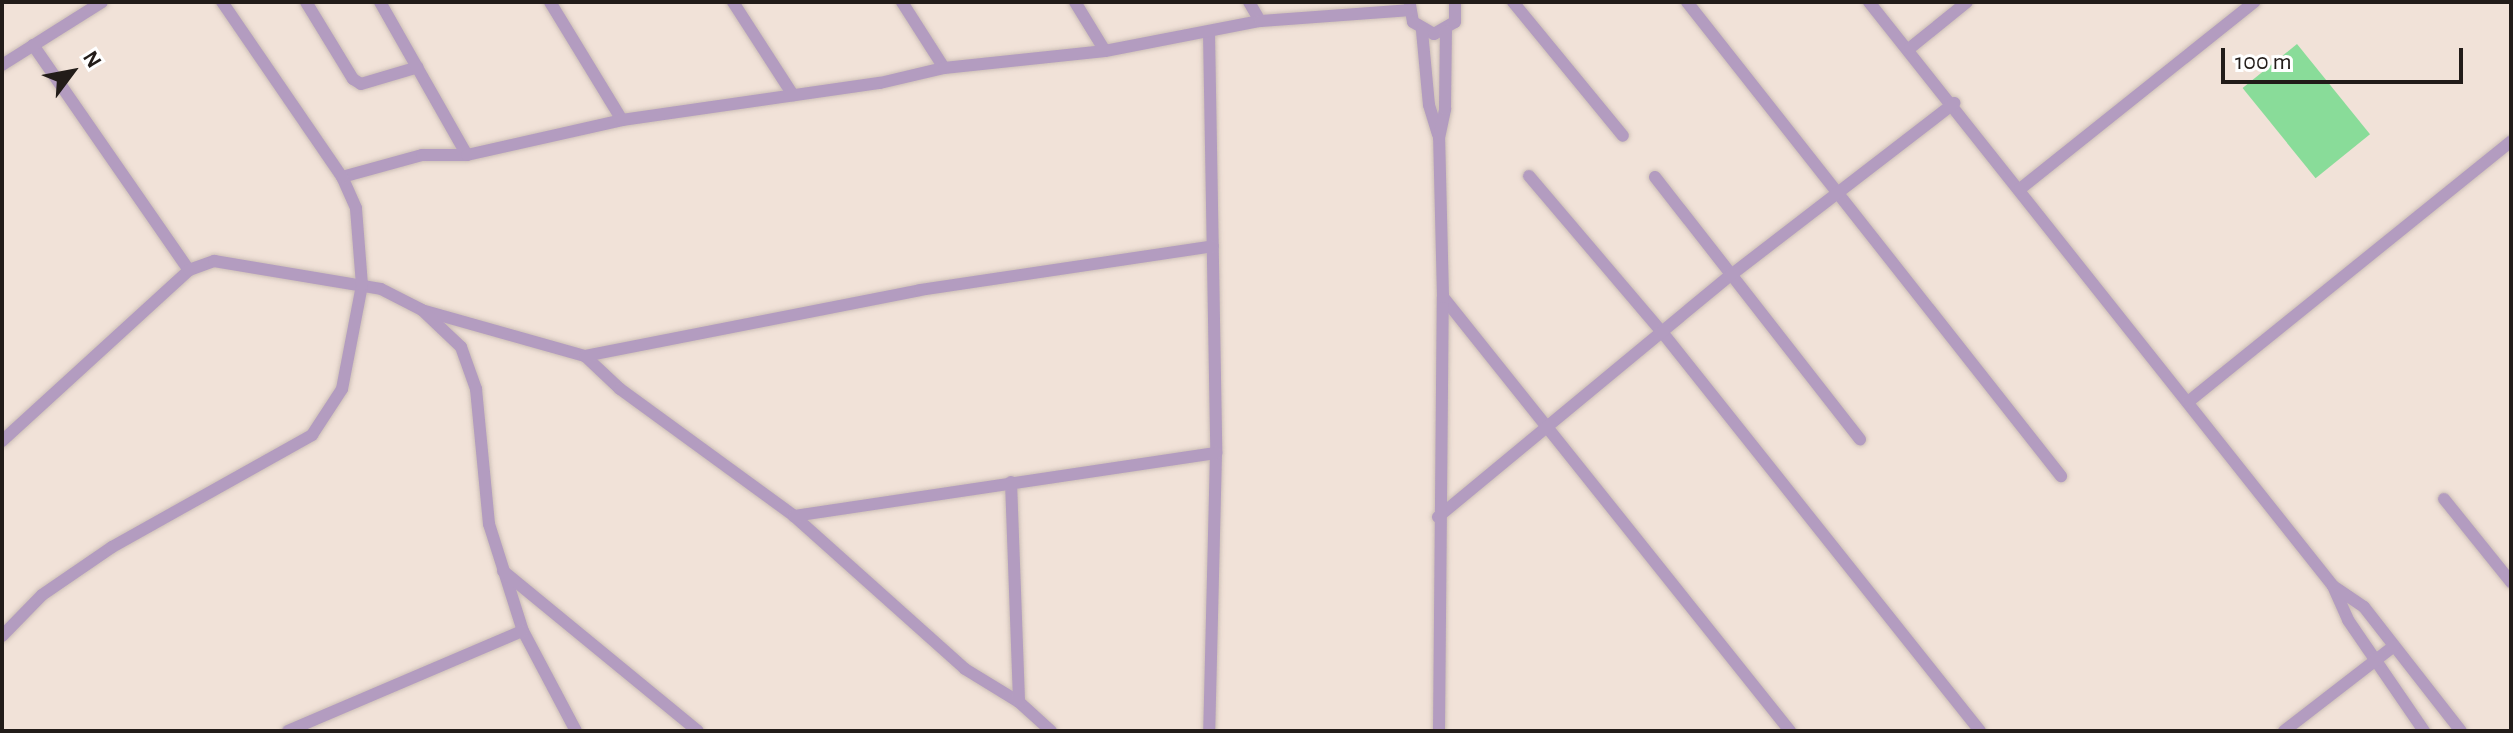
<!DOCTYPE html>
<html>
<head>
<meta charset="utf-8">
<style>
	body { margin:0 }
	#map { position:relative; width:2513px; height:733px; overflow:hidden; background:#f1e2d8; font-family:"Alegreya Sans",sans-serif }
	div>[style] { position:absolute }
	.green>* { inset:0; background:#89dc99; transform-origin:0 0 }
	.roads { filter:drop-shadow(0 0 2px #ccbeb6) drop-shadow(0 0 2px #ccbeb6) }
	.street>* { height:12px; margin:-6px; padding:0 6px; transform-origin:6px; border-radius:6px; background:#b39cc0 }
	span { translate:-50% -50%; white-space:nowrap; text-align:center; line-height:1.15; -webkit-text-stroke:7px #fff; paint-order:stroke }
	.frame { position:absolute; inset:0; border:4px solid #221c19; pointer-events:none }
	.north { position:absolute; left:32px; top:32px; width:80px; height:80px; -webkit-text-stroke:6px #fff; paint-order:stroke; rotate:58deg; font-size:22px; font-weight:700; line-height:32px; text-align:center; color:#221c19 }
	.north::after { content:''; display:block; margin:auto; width:28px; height:36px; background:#221c19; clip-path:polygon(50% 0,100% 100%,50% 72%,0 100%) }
	.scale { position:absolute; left:2221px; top:48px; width:242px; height:36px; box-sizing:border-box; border:4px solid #221c19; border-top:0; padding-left:10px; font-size:24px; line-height:28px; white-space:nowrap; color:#221c19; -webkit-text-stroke:6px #fff; paint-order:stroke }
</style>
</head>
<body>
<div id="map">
	<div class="green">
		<div style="left:2297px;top:44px;width:116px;height:70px;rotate:51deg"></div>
	</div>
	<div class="roads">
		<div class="street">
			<div style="left:306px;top:2px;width:90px;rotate:58.6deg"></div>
			<div style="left:353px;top:79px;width:9px;rotate:32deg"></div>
			<div style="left:361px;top:84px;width:59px;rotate:-16.6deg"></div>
			<div style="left:380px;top:2px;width:176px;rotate:60.4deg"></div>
			<div style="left:550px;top:2px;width:138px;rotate:58.6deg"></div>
			<div style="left:733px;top:2px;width:111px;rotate:57.2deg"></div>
			<div style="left:902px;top:2px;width:78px;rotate:57.5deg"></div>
			<div style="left:1075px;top:2px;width:57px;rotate:58.5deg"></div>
			<div style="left:1249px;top:2px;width:22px;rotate:60deg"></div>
			<div style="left:1513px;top:2px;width:173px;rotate:50.6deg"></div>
			<div style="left:1687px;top:2px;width:604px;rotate:51.73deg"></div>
			<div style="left:1869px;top:2px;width:746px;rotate:51.53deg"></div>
			<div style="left:2333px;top:586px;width:37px;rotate:66deg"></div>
			<div style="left:2348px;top:620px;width:135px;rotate:55.6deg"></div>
			<div style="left:1410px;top:5px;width:17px;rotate:80deg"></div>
			<div style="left:1413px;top:22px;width:24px;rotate:30deg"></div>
			<div style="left:1434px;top:34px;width:24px;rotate:-30deg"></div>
			<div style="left:1455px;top:22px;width:20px;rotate:-90deg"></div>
			<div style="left:1422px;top:31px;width:74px;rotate:84.6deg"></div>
			<div style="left:1429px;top:105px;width:31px;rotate:73deg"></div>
			<div style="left:1209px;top:33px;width:420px;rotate:89deg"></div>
			<div style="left:1216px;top:453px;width:278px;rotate:91.4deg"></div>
			<div style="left:33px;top:45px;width:274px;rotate:55.3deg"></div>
			<div style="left:1910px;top:48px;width:73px;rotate:-38.9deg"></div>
			<div style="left:2px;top:65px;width:118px;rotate:-32.2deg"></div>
			<div style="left:1529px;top:176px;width:205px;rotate:49.6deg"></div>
			<div style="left:1662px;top:332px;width:510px;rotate:51.45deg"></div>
			<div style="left:342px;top:177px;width:83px;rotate:-15.4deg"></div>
			<div style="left:422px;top:155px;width:45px"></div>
			<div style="left:467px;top:155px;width:159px;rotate:-12.7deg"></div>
			<div style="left:622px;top:120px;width:261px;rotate:-8.2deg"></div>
			<div style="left:880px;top:83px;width:66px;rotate:-13.2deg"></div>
			<div style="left:944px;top:68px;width:162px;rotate:-6deg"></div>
			<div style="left:1105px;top:51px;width:158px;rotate:-11deg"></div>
			<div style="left:1260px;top:21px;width:149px;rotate:-4.2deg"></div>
			<div style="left:1655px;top:177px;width:333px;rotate:52deg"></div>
			<div style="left:2020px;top:189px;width:300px;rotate:-38.6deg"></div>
			<div style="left:1443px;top:297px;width:556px;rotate:51.36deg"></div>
			<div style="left:425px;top:311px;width:166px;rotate:15.7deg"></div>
			<div style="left:585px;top:356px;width:48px;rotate:43.3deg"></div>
			<div style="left:620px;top:389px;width:215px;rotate:36.1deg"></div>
			<div style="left:794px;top:516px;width:229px;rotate:41.8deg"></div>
			<div style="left:965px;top:669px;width:63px;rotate:31.4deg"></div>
			<div style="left:1019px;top:702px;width:43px;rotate:42.2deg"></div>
			<div style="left:585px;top:356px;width:341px;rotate:-11.1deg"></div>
			<div style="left:920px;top:290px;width:296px;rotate:-8.5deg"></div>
			<div style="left:2188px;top:402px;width:415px;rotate:-38.9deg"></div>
			<div style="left:2px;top:441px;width:253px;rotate:-42.4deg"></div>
			<div style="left:189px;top:270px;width:27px;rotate:-20deg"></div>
			<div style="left:214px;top:261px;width:169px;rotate:9.5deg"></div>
			<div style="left:381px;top:289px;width:46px;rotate:27.1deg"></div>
			<div style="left:422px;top:310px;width:54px;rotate:43.5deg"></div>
			<div style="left:461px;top:347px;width:45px;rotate:70.3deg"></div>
			<div style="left:476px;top:389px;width:136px;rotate:84.5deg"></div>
			<div style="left:489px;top:524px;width:112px;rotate:72.4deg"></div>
			<div style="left:523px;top:631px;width:113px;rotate:62.1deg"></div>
			<div style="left:1011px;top:482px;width:220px;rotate:87.9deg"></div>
			<div style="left:2444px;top:499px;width:107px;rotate:51.1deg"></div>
			<div style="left:794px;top:516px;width:427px;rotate:-8.5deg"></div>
			<div style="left:1438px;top:517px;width:380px;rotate:-39.6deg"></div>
			<div style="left:1731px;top:275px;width:282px;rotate:-37.6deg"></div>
			<div style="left:503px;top:571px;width:252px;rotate:39.4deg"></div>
			<div style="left:2333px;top:586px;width:37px;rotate:34deg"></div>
			<div style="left:2364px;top:607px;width:157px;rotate:52deg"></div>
			<div style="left:2px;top:636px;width:57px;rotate:-45.7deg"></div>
			<div style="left:42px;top:595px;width:85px;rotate:-34.4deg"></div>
			<div style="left:112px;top:547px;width:229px;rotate:-29.2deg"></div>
			<div style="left:312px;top:435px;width:55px;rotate:-56.9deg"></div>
			<div style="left:342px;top:389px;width:106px;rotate:-79.1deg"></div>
			<div style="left:362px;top:285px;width:77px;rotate:-94.5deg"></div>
			<div style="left:356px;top:208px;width:34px;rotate:-114deg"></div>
			<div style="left:342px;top:177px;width:212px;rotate:-124.4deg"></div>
			<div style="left:288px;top:731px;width:255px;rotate:-23.1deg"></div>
			<div style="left:1439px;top:731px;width:434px;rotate:-89.5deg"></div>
			<div style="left:1443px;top:297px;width:159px;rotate:-91.4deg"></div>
			<div style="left:1439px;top:138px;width:30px;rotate:-78deg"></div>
			<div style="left:1445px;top:109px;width:78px;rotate:-89.3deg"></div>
			<div style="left:2284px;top:731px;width:139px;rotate:-37.7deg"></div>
		</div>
	</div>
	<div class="frame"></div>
	<div class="north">N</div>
	<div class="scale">100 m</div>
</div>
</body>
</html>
